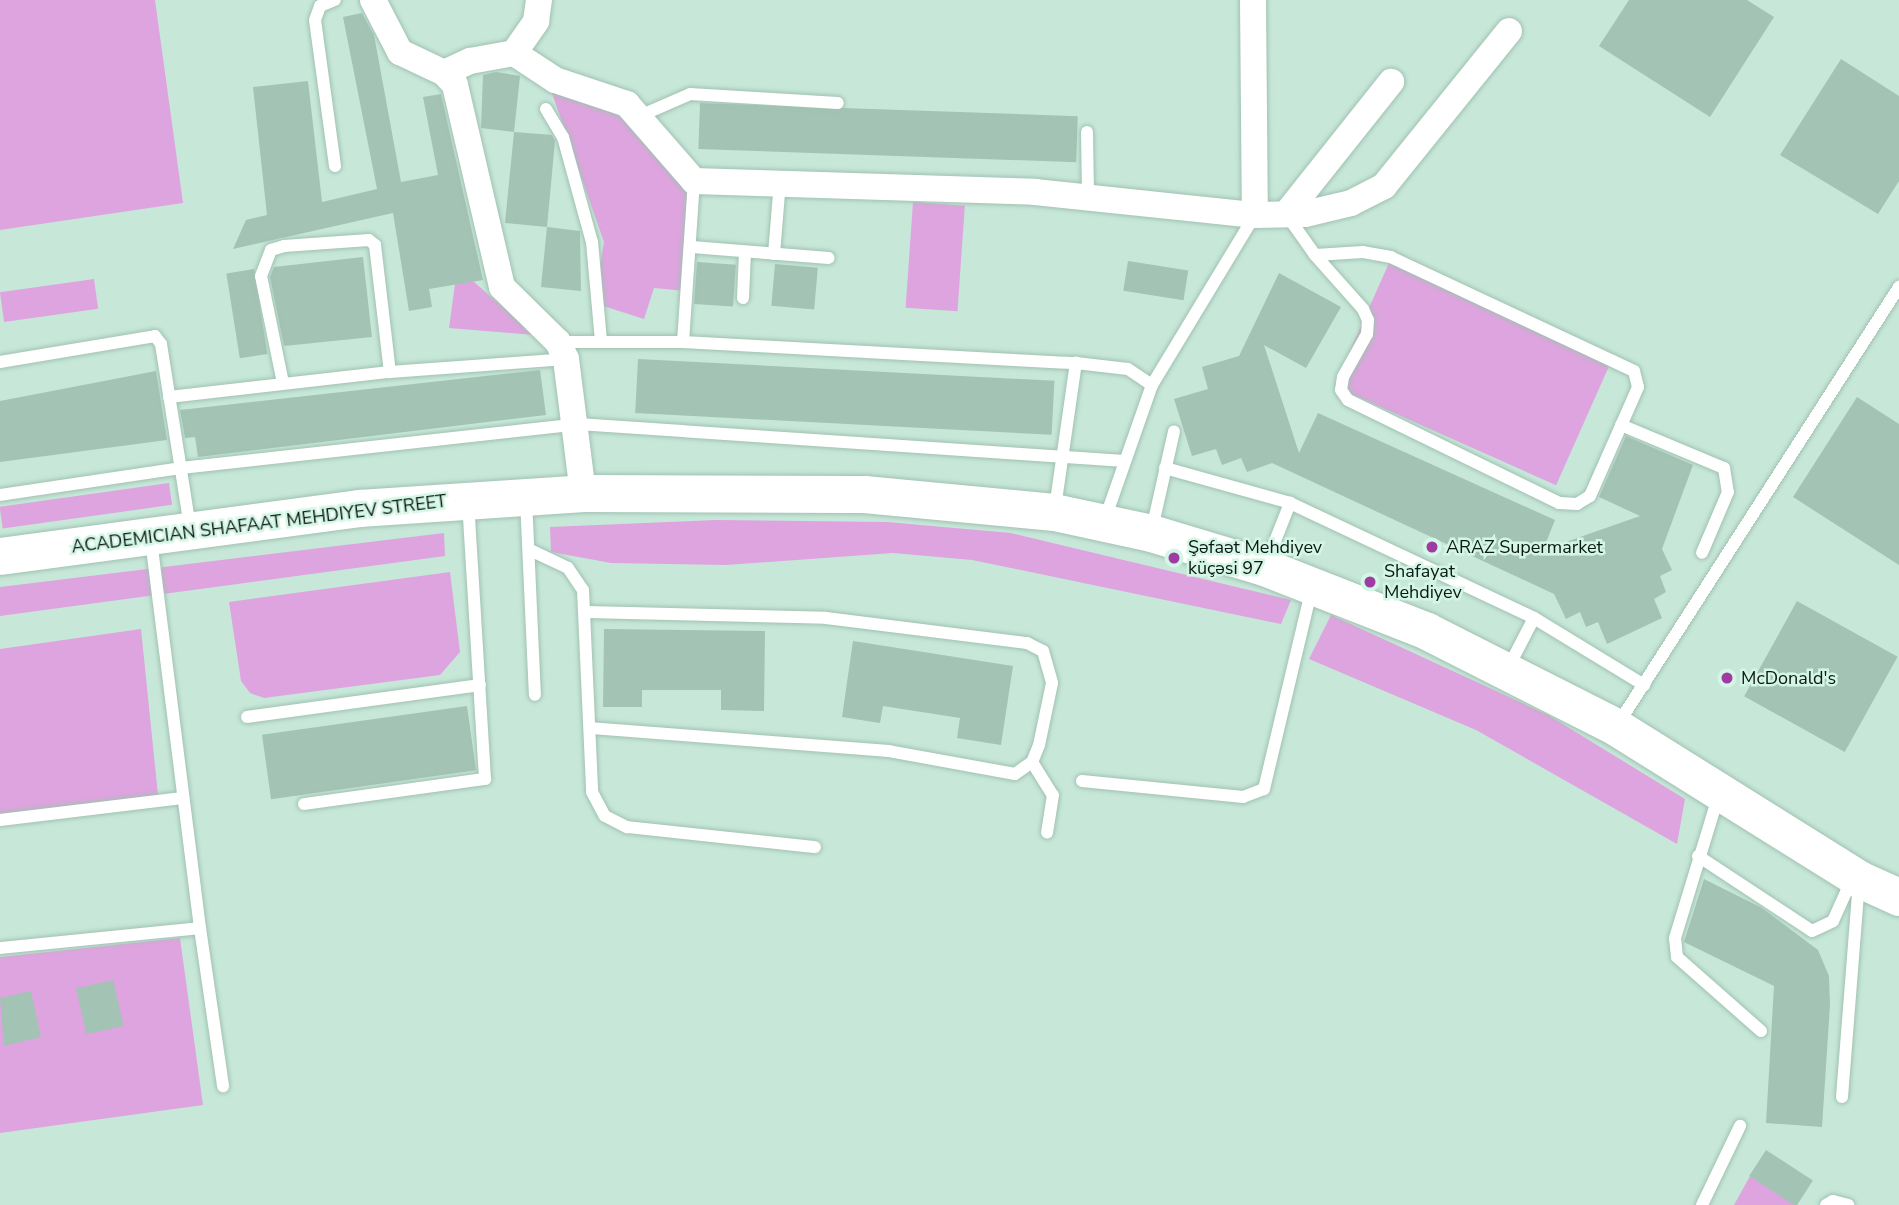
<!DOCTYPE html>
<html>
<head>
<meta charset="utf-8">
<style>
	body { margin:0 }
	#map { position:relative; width:1899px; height:1205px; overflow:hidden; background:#c7e8d9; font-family:"Nunito Sans",sans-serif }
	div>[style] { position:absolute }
	.green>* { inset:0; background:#dea4df; transform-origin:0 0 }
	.building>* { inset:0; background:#a3c3b4; transform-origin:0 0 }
	.roads { filter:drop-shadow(0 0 2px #a1c1b2) drop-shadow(0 0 2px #a1c1b2) }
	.lane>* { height:12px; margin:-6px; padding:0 6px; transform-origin:6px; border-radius:6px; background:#fff }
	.street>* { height:26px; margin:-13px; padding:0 13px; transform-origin:13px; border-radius:13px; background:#fff }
	.secondary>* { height:37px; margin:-18.5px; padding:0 18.5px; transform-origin:18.5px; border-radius:18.5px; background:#fff }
	.dots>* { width:19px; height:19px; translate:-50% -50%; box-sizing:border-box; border:4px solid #d4f6e6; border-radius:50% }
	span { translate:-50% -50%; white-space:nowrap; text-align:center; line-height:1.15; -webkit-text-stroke:5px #d4f6e6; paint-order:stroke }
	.street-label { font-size:18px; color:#0c1813 }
	.poi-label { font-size:18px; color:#0c1813 }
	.left { translate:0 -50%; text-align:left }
</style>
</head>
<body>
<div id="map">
	<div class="green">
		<div style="clip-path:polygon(0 0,155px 0,183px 203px,0 230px)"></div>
		<div style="clip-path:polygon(547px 79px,636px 105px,699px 198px,686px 291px,654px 288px,644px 319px,594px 303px,604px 242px)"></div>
		<div style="left:913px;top:202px;width:52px;height:106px;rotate:4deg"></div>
		<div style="left:1389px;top:263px;width:243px;height:135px;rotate:24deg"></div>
		<div style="left:94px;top:279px;width:30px;height:95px;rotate:82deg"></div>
		<div style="clip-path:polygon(473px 281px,534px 335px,449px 328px,455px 284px)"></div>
		<div style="left:169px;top:483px;width:22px;height:171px;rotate:82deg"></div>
		<div style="clip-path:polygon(716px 520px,887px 522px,1011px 533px,1291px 600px,1281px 624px,972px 560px,893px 553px,726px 565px,611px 563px,551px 552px,550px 527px)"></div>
		<div style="clip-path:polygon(444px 533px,445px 556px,0 616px,0 587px)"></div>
		<div style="clip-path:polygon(450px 572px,460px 652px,440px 675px,264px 698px,250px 693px,241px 681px,229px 602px)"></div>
		<div style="clip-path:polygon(1331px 615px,1548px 715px,1685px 799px,1677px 844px,1476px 730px,1309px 659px)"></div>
		<div style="clip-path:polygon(141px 629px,158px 795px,0 814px,0 649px)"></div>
		<div style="clip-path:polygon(180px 938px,203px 1105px,0 1133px,0 957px)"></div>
		<div style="clip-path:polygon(1750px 1176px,1795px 1205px,1734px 1205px)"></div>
	</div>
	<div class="building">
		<div style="clip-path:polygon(1629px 0,1747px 0,1774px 17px,1710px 117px,1599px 46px)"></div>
		<div style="clip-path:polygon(362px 13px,374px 35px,401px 182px,438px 175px,423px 97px,441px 94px,483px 280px,429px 289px,432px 307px,409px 311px,393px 213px,233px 249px,246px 220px,267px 215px,253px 87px,308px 81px,322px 202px,377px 189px,343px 17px)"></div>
		<div style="clip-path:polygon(1841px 59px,1899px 96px,1899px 181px,1878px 214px,1780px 155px)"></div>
		<div style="clip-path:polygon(496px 72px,520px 76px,514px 132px,481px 128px,483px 75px)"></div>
		<div style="left:700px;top:103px;width:378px;height:46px;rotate:2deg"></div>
		<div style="clip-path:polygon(514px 132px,552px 135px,555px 141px,547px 227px,505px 223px)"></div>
		<div style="clip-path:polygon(547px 227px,580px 231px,581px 291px,541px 287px)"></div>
		<div style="clip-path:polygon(363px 257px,372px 337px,284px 346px,270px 277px,274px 267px)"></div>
		<div style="left:1128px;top:261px;width:61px;height:30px;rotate:9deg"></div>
		<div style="left:697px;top:262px;width:39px;height:42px;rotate:4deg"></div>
		<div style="left:775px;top:264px;width:43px;height:42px;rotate:5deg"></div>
		<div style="left:254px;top:269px;width:86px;height:28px;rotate:81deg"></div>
		<div style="clip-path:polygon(1279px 273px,1341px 307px,1306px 368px,1264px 345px,1299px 453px,1318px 413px,1555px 520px,1543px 550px,1640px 516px,1599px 497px,1626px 436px,1693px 465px,1662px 549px,1672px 570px,1660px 576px,1666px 592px,1654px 599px,1662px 618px,1607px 644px,1598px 622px,1586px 627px,1580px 612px,1566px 619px,1554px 594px,1272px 463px,1247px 472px,1241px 458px,1222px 465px,1216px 449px,1192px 456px,1174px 399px,1208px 389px,1202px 367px,1239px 356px)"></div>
		<div style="left:638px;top:359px;width:417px;height:54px;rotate:3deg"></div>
		<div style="clip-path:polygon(540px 370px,546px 415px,198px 457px,195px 437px,185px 438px,180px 410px)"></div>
		<div style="clip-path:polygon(156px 371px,167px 440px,0 462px,0 401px)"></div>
		<div style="clip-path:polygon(1857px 397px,1899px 424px,1899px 565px,1793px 497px)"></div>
		<div style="left:1797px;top:601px;width:115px;height:109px;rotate:29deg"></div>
		<div style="clip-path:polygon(604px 629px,765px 631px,764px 711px,721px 710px,721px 690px,642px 690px,642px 707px,603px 707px)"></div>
		<div style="clip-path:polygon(853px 641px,1013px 666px,1001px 745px,957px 738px,960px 718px,883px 706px,880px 723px,842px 717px)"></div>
		<div style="left:467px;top:706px;width:65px;height:207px;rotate:82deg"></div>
		<div style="clip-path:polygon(1704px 879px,1762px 908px,1818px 950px,1829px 976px,1830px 1005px,1822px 1127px,1766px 1123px,1774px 986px,1684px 942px)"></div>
		<div style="left:113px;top:980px;width:47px;height:38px;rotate:77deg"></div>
		<div style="clip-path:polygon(31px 991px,41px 1037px,4px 1046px,0 998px)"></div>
		<div style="left:1766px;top:1150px;width:56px;height:31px;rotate:33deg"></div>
	</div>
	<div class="roads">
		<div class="lane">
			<div style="left:546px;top:109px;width:33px;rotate:59deg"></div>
			<div style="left:563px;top:137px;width:109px;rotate:74.6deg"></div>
			<div style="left:592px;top:242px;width:98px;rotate:84.8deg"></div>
			<div style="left:642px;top:115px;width:52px;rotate:-23.6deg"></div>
			<div style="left:690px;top:94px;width:148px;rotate:3.5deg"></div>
			<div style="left:1087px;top:132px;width:65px;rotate:89.1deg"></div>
			<div style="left:335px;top:166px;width:147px;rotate:-97.8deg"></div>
			<div style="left:315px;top:20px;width:15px;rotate:-70deg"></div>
			<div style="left:320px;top:6px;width:16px;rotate:-22deg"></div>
			<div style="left:1286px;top:214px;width:50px;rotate:54.7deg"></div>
			<div style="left:1315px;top:255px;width:72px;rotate:48.4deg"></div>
			<div style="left:1363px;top:309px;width:12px;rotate:66deg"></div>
			<div style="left:1368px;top:320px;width:14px;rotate:94deg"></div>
			<div style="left:1367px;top:334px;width:49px;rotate:119.2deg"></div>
			<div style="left:1343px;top:377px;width:13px;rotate:99deg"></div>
			<div style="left:1341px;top:390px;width:12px;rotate:55deg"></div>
			<div style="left:1348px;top:400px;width:235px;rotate:26deg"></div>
			<div style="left:1559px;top:503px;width:18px;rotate:3deg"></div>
			<div style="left:1577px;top:504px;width:15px;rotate:-32deg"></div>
			<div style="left:1590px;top:496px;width:119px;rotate:-66.2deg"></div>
			<div style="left:1638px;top:387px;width:16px;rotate:-104deg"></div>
			<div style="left:1634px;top:371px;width:268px;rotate:-154.9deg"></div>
			<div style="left:1391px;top:257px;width:28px;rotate:-170deg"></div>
			<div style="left:1363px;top:252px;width:48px;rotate:176.4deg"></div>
			<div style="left:692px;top:247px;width:137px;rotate:4.6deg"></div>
			<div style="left:774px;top:254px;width:73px;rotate:-85.3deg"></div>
			<div style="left:743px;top:298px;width:46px;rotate:-87.5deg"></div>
			<div style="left:558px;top:342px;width:125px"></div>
			<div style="left:683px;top:342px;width:394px;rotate:3.1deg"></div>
			<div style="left:1076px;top:363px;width:52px;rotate:6.6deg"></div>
			<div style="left:1128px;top:369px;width:29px;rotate:34deg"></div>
			<div style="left:683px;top:342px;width:161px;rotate:-86.1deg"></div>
			<div style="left:0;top:362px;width:157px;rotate:-9.5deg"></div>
			<div style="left:155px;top:336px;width:10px;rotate:53deg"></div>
			<div style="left:161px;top:344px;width:185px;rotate:81deg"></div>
			<div style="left:283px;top:383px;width:109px;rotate:-101.6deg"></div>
			<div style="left:261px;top:276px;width:28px;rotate:-69deg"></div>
			<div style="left:271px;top:250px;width:14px;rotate:-17deg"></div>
			<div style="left:284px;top:246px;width:85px;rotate:-4deg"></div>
			<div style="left:369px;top:240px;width:8px;rotate:40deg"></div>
			<div style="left:375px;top:245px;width:128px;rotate:83.3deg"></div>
			<div style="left:169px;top:397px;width:222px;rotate:-6.5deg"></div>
			<div style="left:390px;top:372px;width:176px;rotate:-4.2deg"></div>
			<div style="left:1621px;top:425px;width:112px;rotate:22.7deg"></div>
			<div style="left:1724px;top:468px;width:24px;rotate:81deg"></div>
			<div style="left:1728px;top:492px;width:66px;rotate:113.1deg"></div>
			<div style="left:1165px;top:468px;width:130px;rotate:15.6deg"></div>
			<div style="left:1290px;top:503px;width:270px;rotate:25.2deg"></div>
			<div style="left:1534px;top:618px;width:129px;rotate:31.3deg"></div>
			<div style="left:0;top:495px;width:183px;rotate:-8.5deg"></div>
			<div style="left:181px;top:468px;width:399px;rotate:-6.3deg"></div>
			<div style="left:578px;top:424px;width:548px;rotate:3.87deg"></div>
			<div style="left:526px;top:499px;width:196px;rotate:87.4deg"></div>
			<div style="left:1055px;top:508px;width:147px;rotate:-81.8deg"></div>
			<div style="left:1105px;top:519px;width:142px;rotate:-70.7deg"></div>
			<div style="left:1152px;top:385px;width:199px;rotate:-58.8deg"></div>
			<div style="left:1152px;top:529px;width:100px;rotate:-77.3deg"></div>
			<div style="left:530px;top:550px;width:42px;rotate:25.3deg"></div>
			<div style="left:568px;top:568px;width:27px;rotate:56deg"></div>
			<div style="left:583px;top:590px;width:202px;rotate:87.4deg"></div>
			<div style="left:592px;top:792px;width:27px;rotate:62deg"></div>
			<div style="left:605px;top:816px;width:25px;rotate:27deg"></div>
			<div style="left:627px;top:827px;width:189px;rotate:6.1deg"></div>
			<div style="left:1266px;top:564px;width:66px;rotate:-68.5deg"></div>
			<div style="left:587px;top:612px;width:239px;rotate:1.4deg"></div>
			<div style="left:826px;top:618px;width:203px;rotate:7.1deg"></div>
			<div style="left:1027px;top:643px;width:18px;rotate:27deg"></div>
			<div style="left:1043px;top:651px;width:33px;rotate:74deg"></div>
			<div style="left:1052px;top:683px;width:63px;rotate:101.8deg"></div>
			<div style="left:1039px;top:745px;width:18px;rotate:112deg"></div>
			<div style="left:1032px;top:762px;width:21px;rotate:145deg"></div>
			<div style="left:1015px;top:774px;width:128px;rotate:-169.7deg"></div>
			<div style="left:889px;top:751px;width:298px;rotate:-175.6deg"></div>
			<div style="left:1508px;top:668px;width:56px;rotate:-62.5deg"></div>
			<div style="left:247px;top:717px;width:235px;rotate:-7.8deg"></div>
			<div style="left:1618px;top:724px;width:520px;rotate:-57.26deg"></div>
			<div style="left:1032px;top:762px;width:39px;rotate:58deg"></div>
			<div style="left:1053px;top:795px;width:38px;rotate:99deg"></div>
			<div style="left:1082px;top:781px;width:162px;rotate:5.7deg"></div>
			<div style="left:1243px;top:797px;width:22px;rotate:-21deg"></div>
			<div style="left:1264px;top:789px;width:208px;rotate:-76.6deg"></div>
			<div style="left:1719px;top:794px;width:151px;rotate:107deg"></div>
			<div style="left:1675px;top:938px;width:19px;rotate:84deg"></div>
			<div style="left:1677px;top:957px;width:112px;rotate:41.4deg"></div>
			<div style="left:304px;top:804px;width:183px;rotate:-7.9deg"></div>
			<div style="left:485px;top:779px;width:277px;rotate:-93.5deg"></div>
			<div style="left:0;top:820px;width:184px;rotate:-6.9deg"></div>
			<div style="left:1698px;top:856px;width:136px;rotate:33.3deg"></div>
			<div style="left:1812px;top:931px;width:23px;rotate:-25deg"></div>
			<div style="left:1833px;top:921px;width:46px;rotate:-65.7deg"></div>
			<div style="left:200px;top:928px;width:160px;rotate:81.7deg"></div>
			<div style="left:0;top:948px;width:201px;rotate:-5.7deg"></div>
			<div style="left:200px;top:928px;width:390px;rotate:-97.2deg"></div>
			<div style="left:1842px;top:1097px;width:215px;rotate:-85.5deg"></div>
			<div style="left:1702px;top:1205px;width:88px;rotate:-64.3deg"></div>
			<div style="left:1826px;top:1205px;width:8px;rotate:-30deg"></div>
			<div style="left:1833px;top:1201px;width:16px;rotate:15deg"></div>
		</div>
		<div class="street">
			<div style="left:373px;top:0;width:59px;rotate:62.6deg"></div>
			<div style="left:400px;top:52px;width:49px;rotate:25.5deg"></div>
			<div style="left:444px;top:73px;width:16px;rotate:47deg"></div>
			<div style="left:455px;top:85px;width:207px;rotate:76.9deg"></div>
			<div style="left:502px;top:287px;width:78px;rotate:44.5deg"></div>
			<div style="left:558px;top:342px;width:19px;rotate:65deg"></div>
			<div style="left:566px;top:359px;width:135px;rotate:82.8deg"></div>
			<div style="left:1253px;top:0;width:215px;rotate:89.5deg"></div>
			<div style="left:514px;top:53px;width:49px;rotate:33.4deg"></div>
			<div style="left:555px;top:80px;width:76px;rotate:18.4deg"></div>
			<div style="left:627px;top:104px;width:102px;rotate:49deg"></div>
			<div style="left:694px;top:181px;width:341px;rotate:1.8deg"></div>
			<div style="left:1035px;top:192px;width:221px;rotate:6deg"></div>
			<div style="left:1255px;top:215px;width:50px;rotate:-1.1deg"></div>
			<div style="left:1305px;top:214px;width:47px;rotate:-13.4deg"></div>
			<div style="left:1351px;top:203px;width:37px;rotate:-27deg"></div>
			<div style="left:1384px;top:186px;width:199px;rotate:-51.1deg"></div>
			<div style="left:444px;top:73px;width:29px;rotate:-25deg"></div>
			<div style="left:470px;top:61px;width:45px;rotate:-10.3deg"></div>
			<div style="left:514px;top:53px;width:39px;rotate:-55deg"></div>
			<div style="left:536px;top:21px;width:21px;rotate:-82deg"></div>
			<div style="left:1286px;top:214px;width:169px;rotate:-51.5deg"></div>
		</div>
		<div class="secondary">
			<div style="left:0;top:556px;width:362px;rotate:-7.6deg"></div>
			<div style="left:359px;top:508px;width:225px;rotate:-3.8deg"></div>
			<div style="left:583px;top:493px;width:281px;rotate:0.2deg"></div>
			<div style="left:864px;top:494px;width:191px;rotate:5.4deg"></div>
			<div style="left:1054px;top:512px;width:99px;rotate:12.2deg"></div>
			<div style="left:1151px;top:533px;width:118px;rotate:16.7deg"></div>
			<div style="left:1264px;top:567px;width:175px;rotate:21.4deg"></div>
			<div style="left:1427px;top:631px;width:212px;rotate:26.9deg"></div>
			<div style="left:1616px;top:727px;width:287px;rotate:32deg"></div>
			<div style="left:1859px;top:879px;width:44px;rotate:24.2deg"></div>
		</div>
	</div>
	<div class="dots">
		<div style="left:1432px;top:547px;background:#9e3ca3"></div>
		<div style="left:1174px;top:558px;background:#9e3ca3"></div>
		<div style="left:1370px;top:582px;background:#9e3ca3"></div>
		<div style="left:1727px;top:678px;background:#9e3ca3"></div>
	</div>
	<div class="street-label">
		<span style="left:259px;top:524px;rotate:-7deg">ACADEMICIAN SHAFAAT MEHDIYEV STREET</span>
	</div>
	<div class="poi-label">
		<span class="left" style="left:1446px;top:547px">ARAZ Supermarket</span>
		<span class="left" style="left:1188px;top:558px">Şəfaət Mehdiyev<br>küçəsi 97</span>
		<span class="left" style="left:1384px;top:582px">Shafayat<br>Mehdiyev</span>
		<span class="left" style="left:1741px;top:678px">McDonald's</span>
	</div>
</div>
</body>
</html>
